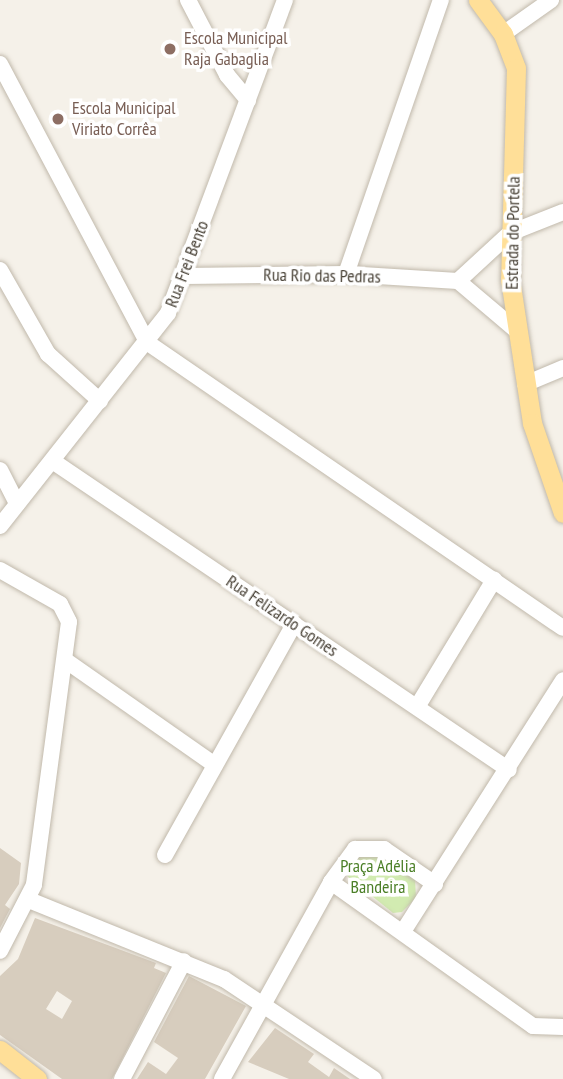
<!DOCTYPE html>
<html>
<head>
<meta charset="utf-8">
<style>
	body { margin:0 }
	#map { position:relative; width:563px; height:1079px; overflow:hidden; background:#f5f1e9; font-family:"PT Sans Narrow",sans-serif }
	div>[style] { position:absolute }
	.green>* { inset:0; background:#d2ebb1 }
	.building>* { inset:0; background:#d7cdbe }
	.roads { filter:drop-shadow(0 0 2px #c1b9ab) drop-shadow(0 0 2px #c1b9ab) }
	.minor>* { height:16px; margin:-8px; padding:0 8px; transform-origin:8px; border-radius:8px; background:#fff }
	.major>* { height:19px; margin:-9.5px; padding:0 9.5px; transform-origin:9.5px; border-radius:9.5px; background:#ffdf98 }
	.dots>* { width:19px; height:19px; translate:-50% -50%; box-sizing:border-box; border:4px solid #fff; border-radius:50% }
	span { translate:-50% -50%; white-space:nowrap; text-align:center; line-height:1.15; -webkit-text-stroke:7px #fff; paint-order:stroke }
	.education-label { font-size:18px; color:#785e54 }
	.left { translate:0 -50%; text-align:left }
	.street-label { font-size:18px; color:#494237 }
	.park-label { font-size:18px; color:#4b7f27 }
</style>
</head>
<body>
<div id="map">
	<div class="green">
		<div style="clip-path:polygon(371px 849px,415px 879px,416px 898px,402px 912px,393px 913px,346px 875px,354px 855px)"></div>
	</div>
	<div class="building">
		<div style="clip-path:polygon(0 848px,21px 863px,19px 884px,5px 905px,10px 909px,0 928px)"></div>
		<div style="clip-path:polygon(evenodd,35px 918px,156px 963px,154px 968px,166px 973px,112px 1079px,62px 1079px,0 1035px,0 976px,18px 959px,35px 918px,57px 991px,72px 1001px,62px 1019px,46px 1009px,57px 991px)"></div>
		<div style="clip-path:polygon(189px 976px,246px 1006px,205px 1079px,137px 1079px,148px 1062px,166px 1074px,178px 1058px,154px 1042px)"></div>
		<div style="clip-path:polygon(275px 1028px,314px 1054px,308px 1062px,329px 1077px,334px 1068px,350px 1079px,289px 1079px,248px 1062px)"></div>
	</div>
	<div class="roads">
		<div class="minor">
			<div style="left:188px;top:0;width:85px;rotate:62.5deg"></div>
			<div style="left:227px;top:75px;width:33px;rotate:50deg"></div>
			<div style="left:503px;top:34px;width:59px;rotate:-35.3deg"></div>
			<div style="left:0;top:64px;width:316px;rotate:62.1deg"></div>
			<div style="left:148px;top:343px;width:503px;rotate:34.48deg"></div>
			<div style="left:0;top:270px;width:97px;rotate:60.3deg"></div>
			<div style="left:48px;top:354px;width:70px;rotate:42.1deg"></div>
			<div style="left:346px;top:274px;width:290px;rotate:-70.9deg"></div>
			<div style="left:185px;top:276px;width:161px;rotate:-0.7deg"></div>
			<div style="left:346px;top:274px;width:112px;rotate:3.6deg"></div>
			<div style="left:458px;top:281px;width:76px;rotate:40.2deg"></div>
			<div style="left:458px;top:281px;width:71px;rotate:-42.7deg"></div>
			<div style="left:510px;top:233px;width:57px;rotate:-21.6deg"></div>
			<div style="left:525px;top:384px;width:41px;rotate:-22.8deg"></div>
			<div style="left:54px;top:462px;width:549px;rotate:34.09deg"></div>
			<div style="left:0;top:470px;width:38px;rotate:63deg"></div>
			<div style="left:0;top:526px;width:271px;rotate:-51.7deg"></div>
			<div style="left:168px;top:313px;width:334px;rotate:-69.5deg"></div>
			<div style="left:0;top:570px;width:69px;rotate:29.5deg"></div>
			<div style="left:60px;top:604px;width:20px;rotate:63deg"></div>
			<div style="left:69px;top:622px;width:265px;rotate:97.6deg"></div>
			<div style="left:34px;top:885px;width:74px;rotate:117.3deg"></div>
			<div style="left:65px;top:660px;width:183px;rotate:35deg"></div>
			<div style="left:417px;top:707px;width:149px;rotate:-58.8deg"></div>
			<div style="left:165px;top:855px;width:265px;rotate:-60.8deg"></div>
			<div style="left:331px;top:882px;width:248px;rotate:35.5deg"></div>
			<div style="left:533px;top:1026px;width:30px;rotate:2deg"></div>
			<div style="left:29px;top:900px;width:210px;rotate:22.1deg"></div>
			<div style="left:224px;top:979px;width:180px;rotate:33.7deg"></div>
			<div style="left:404px;top:930px;width:296px;rotate:-57.5deg"></div>
			<div style="left:122px;top:1079px;width:133px;rotate:-62.3deg"></div>
			<div style="left:222px;top:1079px;width:225px;rotate:-61deg"></div>
			<div style="left:331px;top:882px;width:41px;rotate:-54deg"></div>
			<div style="left:355px;top:849px;width:29px"></div>
			<div style="left:384px;top:849px;width:62px;rotate:34.5deg"></div>
		</div>
		<div class="major">
			<div style="left:478px;top:0;width:42px;rotate:53.7deg"></div>
			<div style="left:503px;top:34px;width:36px;rotate:69deg"></div>
			<div style="left:516px;top:68px;width:211px;rotate:91.6deg"></div>
			<div style="left:510px;top:279px;width:146px;rotate:81.3deg"></div>
			<div style="left:532px;top:423px;width:95px;rotate:71deg"></div>
			<div style="left:0;top:1050px;width:47px;rotate:38.1deg"></div>
		</div>
	</div>
	<div class="dots">
		<div style="left:170px;top:49px;background:#8d6e63"></div>
		<div style="left:58px;top:119px;background:#8d6e63"></div>
	</div>
	<div class="education-label">
		<span class="left" style="left:184px;top:49px">Escola Municipal<br>Raja Gabaglia</span>
		<span class="left" style="left:72px;top:119px">Escola Municipal<br>Viriato Corrêa</span>
	</div>
	<div class="street-label">
		<span style="left:513px;top:233px;rotate:-89deg">Estrada do Portela</span>
		<span style="left:187px;top:264px;rotate:-69deg">Rua Frei Bento</span>
		<span style="left:322px;top:276px;rotate:1deg">Rua Rio das Pedras</span>
		<span style="left:282px;top:616px;rotate:34deg">Rua Felizardo Gomes</span>
	</div>
	<div class="park-label">
		<span style="left:378px;top:877px">Praça Adélia<br>Bandeira</span>
	</div>
</div>
</body>
</html>
